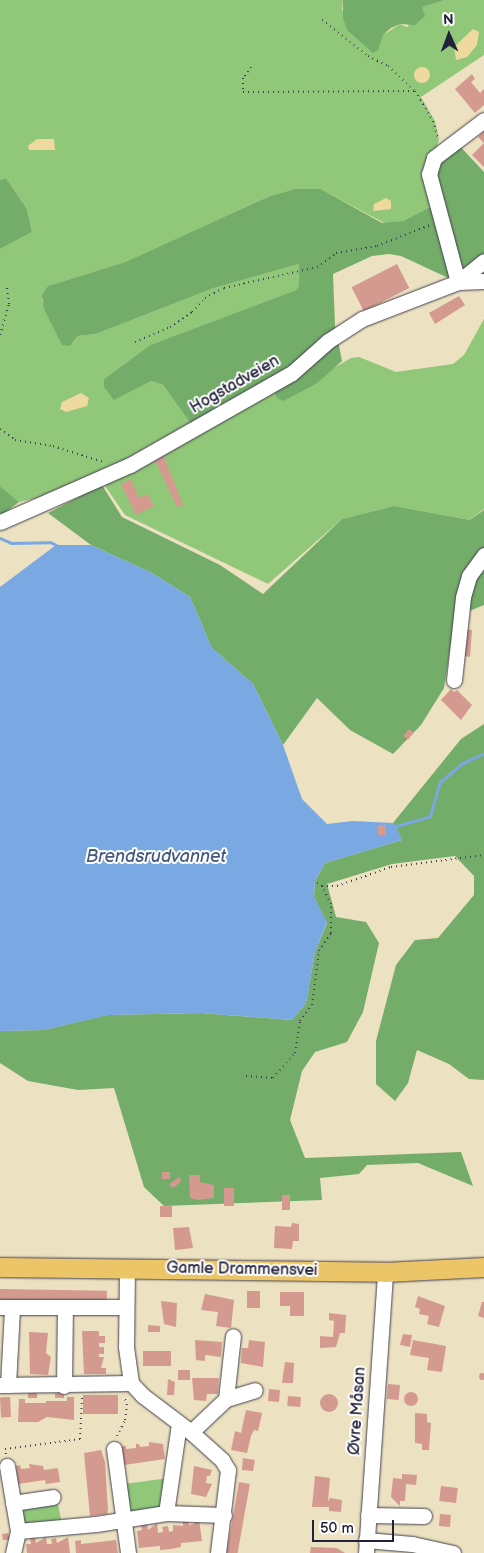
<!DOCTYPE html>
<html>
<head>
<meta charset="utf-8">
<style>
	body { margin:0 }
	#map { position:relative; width:484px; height:1553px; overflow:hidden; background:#ece1c0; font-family:"Balsamiq Sans",sans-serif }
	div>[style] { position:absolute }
	.green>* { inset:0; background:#91c779 }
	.forest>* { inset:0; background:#74ac69 }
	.sand>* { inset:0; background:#eeda9e }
	.round { border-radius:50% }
	.water>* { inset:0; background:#7aa8e3 }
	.stream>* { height:3px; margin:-1.5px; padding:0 1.5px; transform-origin:1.5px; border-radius:1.5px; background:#7aa8e3 }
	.building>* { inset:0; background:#d49a8f; transform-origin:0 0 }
	.path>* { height:2px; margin-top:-1px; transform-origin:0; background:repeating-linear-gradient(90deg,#403f4f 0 1px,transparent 0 5px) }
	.roads { filter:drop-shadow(0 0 1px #403f4f) drop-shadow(0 0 1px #403f4f) }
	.minor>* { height:15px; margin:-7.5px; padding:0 7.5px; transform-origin:7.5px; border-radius:7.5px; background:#fff }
	.major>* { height:19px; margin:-9.5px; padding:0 9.5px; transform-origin:9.5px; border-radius:9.5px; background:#edc569 }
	span { translate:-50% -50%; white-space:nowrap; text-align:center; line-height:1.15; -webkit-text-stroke:4px #fff; paint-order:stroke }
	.street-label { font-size:16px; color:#22223b }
	.water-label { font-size:18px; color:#45587e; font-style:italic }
	.north { position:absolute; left:424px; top:10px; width:50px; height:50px; -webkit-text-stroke:4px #fff; paint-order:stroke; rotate:358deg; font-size:14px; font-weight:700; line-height:20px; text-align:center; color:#22223b }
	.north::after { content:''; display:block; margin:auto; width:18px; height:22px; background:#22223b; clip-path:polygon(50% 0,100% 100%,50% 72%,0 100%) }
	.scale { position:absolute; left:312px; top:1520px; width:82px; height:22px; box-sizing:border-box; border:2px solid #22223b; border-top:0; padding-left:6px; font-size:15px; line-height:18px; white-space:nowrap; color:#22223b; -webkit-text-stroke:4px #fff; paint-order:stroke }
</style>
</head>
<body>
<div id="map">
	<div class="green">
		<div style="clip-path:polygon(0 0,343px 0,342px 10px,383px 35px,400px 24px,407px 27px,421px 7px,445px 0,484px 0,484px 55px,421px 97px,435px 121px,439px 139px,434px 159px,436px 204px,403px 221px,386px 224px,321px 189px,295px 189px,270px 196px,125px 262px,48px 286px,42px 300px,62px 344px,73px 343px,78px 336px,96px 334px,214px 288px,299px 264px,299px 287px,296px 290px,150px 345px,104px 379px,142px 385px,151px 381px,163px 385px,195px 429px,270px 386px,277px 398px,316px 384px,325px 373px,351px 358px,359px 357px,396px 372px,453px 364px,464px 355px,484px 319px,484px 509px,470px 520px,394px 506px,342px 519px,268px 584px,125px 515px,103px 483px,19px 502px,0 486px,0 249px,32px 232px,27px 209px,6px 178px,0 180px)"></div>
		<div style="clip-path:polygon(169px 1478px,160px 1510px,127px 1515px,124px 1484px)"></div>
		<div style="clip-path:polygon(57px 1499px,62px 1524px,20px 1526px,17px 1505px)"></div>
	</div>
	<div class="forest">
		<div style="clip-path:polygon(343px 0,445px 0,422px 7px,425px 16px,415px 25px,400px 24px,391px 28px,383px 35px,378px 50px,373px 53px,347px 30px,343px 18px)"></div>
		<div style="clip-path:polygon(456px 142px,484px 172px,484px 263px,457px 282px,401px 256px,389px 254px,372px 256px,333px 274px,335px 326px,342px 361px,316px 384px,283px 401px,277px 398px,270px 385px,194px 428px,163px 385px,151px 381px,114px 400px,104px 387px,104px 379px,150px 345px,296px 290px,299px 286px,299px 264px,214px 288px,96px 334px,78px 336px,70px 346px,62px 345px,44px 309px,42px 295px,48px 286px,125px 262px,270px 196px,295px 189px,321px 189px,382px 223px,403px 221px,436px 204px,430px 174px)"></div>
		<div style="clip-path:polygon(6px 178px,27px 209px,32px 232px,0 249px,0 180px)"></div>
		<div style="clip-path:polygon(102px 485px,122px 517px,220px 565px,263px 594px,342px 519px,394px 506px,470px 520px,484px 510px,484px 605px,455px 617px,444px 688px,421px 725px,393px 754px,350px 730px,317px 698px,283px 745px,253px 684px,212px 648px,190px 597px,152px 573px,91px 545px,48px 513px)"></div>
		<div style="clip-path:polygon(0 486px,19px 502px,0 516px)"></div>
		<div style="clip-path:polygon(484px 724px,484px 1080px,469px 1079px,449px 1064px,417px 1050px,408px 1083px,395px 1101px,376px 1084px,376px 1041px,396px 965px,415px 940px,438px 938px,474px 895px,474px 876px,455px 856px,392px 864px,327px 884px,336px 917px,366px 922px,379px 943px,363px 1012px,347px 1042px,315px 1052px,302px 1071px,290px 1120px,305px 1158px,461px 1152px,473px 1186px,418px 1163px,367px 1165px,359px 1174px,320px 1178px,322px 1200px,164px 1206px,144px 1187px,114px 1088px,78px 1090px,28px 1081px,0 1063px,0 1031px,44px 1030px,107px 1015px,201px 1013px,292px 1020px,306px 1003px,315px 952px,327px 923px,314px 897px,315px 881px,325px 863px,402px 840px,393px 823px,461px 739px)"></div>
	</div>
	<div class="sand">
		<div style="clip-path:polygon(473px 29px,479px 32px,477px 45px,467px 57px,456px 60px,454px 47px)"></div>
		<div class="round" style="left:414px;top:67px;width:16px;height:16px"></div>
		<div style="clip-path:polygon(37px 139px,54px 139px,55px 150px,29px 150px,28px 146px)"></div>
		<div style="clip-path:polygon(386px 198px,391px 201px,391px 209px,373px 211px,374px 204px)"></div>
		<div style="clip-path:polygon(81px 393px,89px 398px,87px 406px,66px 412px,60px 409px,62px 402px)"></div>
	</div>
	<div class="water">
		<div style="clip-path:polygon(56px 545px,91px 545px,152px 573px,190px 597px,212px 648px,253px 684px,283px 745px,302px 799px,327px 824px,353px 821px,393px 823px,396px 826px,402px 840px,325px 863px,315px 881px,314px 897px,327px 922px,315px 952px,306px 1003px,292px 1020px,201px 1013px,108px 1015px,44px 1030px,0 1031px,0 587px)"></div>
	</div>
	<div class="stream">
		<div style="left:0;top:538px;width:12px;rotate:24deg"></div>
		<div style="left:11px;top:543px;width:39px;rotate:-1deg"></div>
		<div style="left:50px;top:542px;width:7px;rotate:27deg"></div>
		<div style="left:396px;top:826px;width:35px;rotate:-16deg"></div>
		<div style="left:430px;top:816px;width:35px;rotate:-74deg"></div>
		<div style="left:440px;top:782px;width:30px;rotate:-40deg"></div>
		<div style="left:463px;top:763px;width:23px;rotate:-25deg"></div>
	</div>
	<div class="building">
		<div style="clip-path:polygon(472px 74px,475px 79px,471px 82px,480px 93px,484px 89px,484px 105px,475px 113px,455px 89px)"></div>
		<div style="clip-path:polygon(484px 131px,484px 167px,472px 155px,484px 143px,478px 137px)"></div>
		<div style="left:397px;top:264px;width:27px;height:51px;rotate:63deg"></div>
		<div style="clip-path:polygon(459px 296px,465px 305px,435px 324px,429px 313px)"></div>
		<div style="clip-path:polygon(163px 454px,183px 505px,177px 507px,154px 458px)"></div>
		<div style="clip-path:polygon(131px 479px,139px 498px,147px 494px,154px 506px,136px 515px,121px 484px)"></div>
		<div style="left:459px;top:629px;width:13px;height:27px;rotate:4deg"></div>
		<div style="clip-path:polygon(451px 689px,454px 692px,457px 690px,472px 705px,461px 720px,441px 700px)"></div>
		<div style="left:409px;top:729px;width:6px;height:9px;rotate:39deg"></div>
		<div style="left:378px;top:825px;width:8px;height:10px"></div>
		<div style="left:162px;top:1172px;width:8px;height:7px"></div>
		<div style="clip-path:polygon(189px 1175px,200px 1175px,200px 1182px,214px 1185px,214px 1198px,198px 1200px,190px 1198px)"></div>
		<div style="left:179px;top:1177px;width:5px;height:12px;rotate:53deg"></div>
		<div style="left:224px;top:1188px;width:10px;height:18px"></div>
		<div style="left:282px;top:1195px;width:8px;height:15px"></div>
		<div style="left:160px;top:1206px;width:12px;height:11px"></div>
		<div style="clip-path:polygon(292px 1223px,299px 1224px,299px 1241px,293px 1241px,292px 1249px,274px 1248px,275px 1226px,291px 1227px)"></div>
		<div style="clip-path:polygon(189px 1227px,193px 1248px,175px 1250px,173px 1228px)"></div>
		<div style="left:0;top:1289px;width:107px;height:12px;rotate:1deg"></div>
		<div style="left:247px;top:1291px;width:13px;height:17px"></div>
		<div style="clip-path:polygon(280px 1292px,304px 1292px,304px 1316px,290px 1316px,290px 1306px,280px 1306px)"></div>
		<div style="clip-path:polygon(205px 1294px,234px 1300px,231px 1328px,216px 1326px,218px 1312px,201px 1310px)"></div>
		<div style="clip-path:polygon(418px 1296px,445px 1306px,439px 1327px,427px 1324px,429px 1316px,419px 1314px,420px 1309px,415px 1307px)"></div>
		<div style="clip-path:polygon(161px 1301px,177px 1303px,176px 1327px,164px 1324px)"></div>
		<div style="clip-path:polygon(482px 1302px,484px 1302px,484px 1318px,478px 1316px)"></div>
		<div style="clip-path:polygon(329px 1313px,346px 1315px,345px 1333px,340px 1333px,336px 1347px,320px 1348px,320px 1336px,333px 1337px,334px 1321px,329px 1320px)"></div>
		<div style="clip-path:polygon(148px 1325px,160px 1326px,160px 1332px,148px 1332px)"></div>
		<div style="clip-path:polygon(82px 1331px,99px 1331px,99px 1336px,105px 1336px,105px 1343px,99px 1343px,99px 1347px,104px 1347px,104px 1354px,99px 1354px,99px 1357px,104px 1357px,101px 1368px,106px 1368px,106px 1374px,84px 1374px)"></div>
		<div style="clip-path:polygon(29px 1332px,48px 1333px,46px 1353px,51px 1357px,48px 1375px,30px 1374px)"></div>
		<div style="clip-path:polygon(403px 1334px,412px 1335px,410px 1347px,400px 1345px)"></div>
		<div style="clip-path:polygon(195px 1340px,222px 1342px,221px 1357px,205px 1355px,205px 1361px,196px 1360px)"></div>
		<div style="clip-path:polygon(249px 1340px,265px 1342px,263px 1367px,241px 1363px,242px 1348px,248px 1348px)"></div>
		<div style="clip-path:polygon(413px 1340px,446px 1346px,442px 1372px,427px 1370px,429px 1358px,410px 1355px)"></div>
		<div style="left:143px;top:1351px;width:28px;height:15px"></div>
		<div style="clip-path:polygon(285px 1362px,294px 1363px,293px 1383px,282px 1383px)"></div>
		<div style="left:178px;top:1370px;width:12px;height:10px"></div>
		<div class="round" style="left:478.5px;top:1372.5px;width:7px;height:7px"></div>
		<div style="clip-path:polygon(192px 1378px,219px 1378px,218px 1394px,207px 1394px,206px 1401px,194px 1400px)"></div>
		<div style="clip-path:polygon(168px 1379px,175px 1382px,174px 1395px,167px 1395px)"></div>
		<div style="left:388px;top:1384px;width:12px;height:15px;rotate:5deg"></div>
		<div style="left:269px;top:1389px;width:11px;height:12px;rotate:5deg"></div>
		<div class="round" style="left:404px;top:1392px;width:14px;height:14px"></div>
		<div style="left:28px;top:1393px;width:9px;height:5px"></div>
		<div style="left:55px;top:1393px;width:9px;height:5px"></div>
		<div class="round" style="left:320px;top:1394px;width:18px;height:18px"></div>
		<div style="left:83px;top:1395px;width:35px;height:19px"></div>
		<div style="left:288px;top:1396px;width:13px;height:10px;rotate:4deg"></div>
		<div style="left:10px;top:1397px;width:20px;height:10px;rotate:87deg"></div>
		<div style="clip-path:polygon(67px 1397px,74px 1397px,74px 1420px,47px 1417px,38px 1422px,18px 1422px,19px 1399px,25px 1399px,25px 1403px,46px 1403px,46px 1401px,67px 1401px)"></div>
		<div style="clip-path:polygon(246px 1410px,262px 1413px,258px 1431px,254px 1430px,251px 1436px,247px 1453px,231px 1450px,235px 1431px,241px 1433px)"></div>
		<div style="clip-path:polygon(415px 1413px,427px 1414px,427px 1422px,431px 1423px,429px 1450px,422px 1450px,422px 1444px,415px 1443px)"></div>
		<div style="clip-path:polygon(149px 1442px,163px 1444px,165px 1459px,124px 1465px,121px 1446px,126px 1446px,126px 1449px,136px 1448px,136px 1444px,139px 1444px,140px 1447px,149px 1446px)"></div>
		<div style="clip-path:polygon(101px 1450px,105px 1462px,108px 1510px,107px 1514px,90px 1516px,84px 1453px)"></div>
		<div style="clip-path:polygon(243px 1458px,255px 1460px,253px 1471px,242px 1470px)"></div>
		<div style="clip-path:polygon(29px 1464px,43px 1466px,44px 1470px,58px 1468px,60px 1482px,46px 1484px,45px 1480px,18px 1484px,16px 1466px,20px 1465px,21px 1469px,30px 1468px)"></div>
		<div style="clip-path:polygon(194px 1466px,212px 1470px,210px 1476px,207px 1476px,206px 1483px,212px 1484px,206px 1497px,191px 1494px)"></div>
		<div style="clip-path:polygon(402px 1474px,417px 1475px,416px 1485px,406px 1484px,405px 1501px,400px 1501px,400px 1506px,391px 1497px,393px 1478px,402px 1479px)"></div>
		<div style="clip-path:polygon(315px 1476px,330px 1478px,328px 1502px,330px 1498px,342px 1500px,341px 1512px,329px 1511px,329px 1507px,312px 1507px)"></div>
		<div style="left:239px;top:1482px;width:11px;height:72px;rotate:10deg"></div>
		<div style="left:441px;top:1486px;width:17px;height:15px;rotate:7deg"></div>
		<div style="left:440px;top:1514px;width:11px;height:12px;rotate:5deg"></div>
		<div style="clip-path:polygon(188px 1519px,189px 1525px,194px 1524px,193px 1519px,199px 1519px,202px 1541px,181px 1543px,181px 1547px,171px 1549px,160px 1550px,160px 1546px,139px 1548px,137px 1531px,142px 1530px,141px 1525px,147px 1524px,148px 1530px,157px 1523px,158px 1533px,163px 1532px,162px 1527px,168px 1526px,169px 1532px,173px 1531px,173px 1525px,183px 1526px,183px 1520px)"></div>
		<div style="clip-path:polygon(8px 1533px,10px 1540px,3px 1540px,2px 1534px)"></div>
		<div style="clip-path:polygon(46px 1537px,47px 1544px,52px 1544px,51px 1539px,56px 1538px,57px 1543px,68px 1537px,70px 1553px,27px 1553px,26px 1544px,31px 1544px,30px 1538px,35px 1538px,36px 1543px)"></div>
		<div style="clip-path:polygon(81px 1540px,81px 1544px,116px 1540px,118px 1553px,76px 1553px,75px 1541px)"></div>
		<div style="clip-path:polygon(311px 1547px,337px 1548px,345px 1553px,310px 1553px)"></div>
	</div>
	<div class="path">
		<div style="left:322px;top:20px;width:58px;rotate:38deg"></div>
		<div style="left:368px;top:56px;width:22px;rotate:27deg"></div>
		<div style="left:388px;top:66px;width:37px;rotate:43deg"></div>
		<div style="left:415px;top:91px;width:35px;rotate:59deg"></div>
		<div style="left:433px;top:121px;width:19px;rotate:74deg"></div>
		<div style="left:251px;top:67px;width:14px;rotate:126deg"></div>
		<div style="left:243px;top:78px;width:14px;rotate:90deg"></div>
		<div style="left:243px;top:92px;width:172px;rotate:-0.3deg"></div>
		<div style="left:0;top:335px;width:32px;rotate:-74deg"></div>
		<div style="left:9px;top:304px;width:17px;rotate:-97deg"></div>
		<div style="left:135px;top:342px;width:38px;rotate:-23deg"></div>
		<div style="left:170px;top:327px;width:27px;rotate:-34deg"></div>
		<div style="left:192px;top:312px;width:19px;rotate:-47deg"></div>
		<div style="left:205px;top:298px;width:21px;rotate:-28deg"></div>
		<div style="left:224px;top:288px;width:95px;rotate:-12.7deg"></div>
		<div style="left:317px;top:267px;width:24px;rotate:-36deg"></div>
		<div style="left:336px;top:253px;width:42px;rotate:-9.7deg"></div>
		<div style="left:377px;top:246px;width:57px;rotate:-21.6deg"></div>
		<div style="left:0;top:429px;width:19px;rotate:36deg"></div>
		<div style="left:15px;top:440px;width:38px;rotate:9deg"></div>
		<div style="left:53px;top:446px;width:52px;rotate:17.7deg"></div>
		<div style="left:317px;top:883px;width:6px;rotate:31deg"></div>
		<div style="left:322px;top:886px;width:15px"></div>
		<div style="left:337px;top:886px;width:57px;rotate:-19.4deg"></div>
		<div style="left:391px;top:867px;width:94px;rotate:-7.4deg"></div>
		<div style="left:246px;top:1076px;width:27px;rotate:4deg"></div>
		<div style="left:273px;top:1078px;width:33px;rotate:-49deg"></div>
		<div style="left:295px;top:1053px;width:32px;rotate:-81deg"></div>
		<div style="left:300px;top:1021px;width:20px;rotate:-53deg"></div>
		<div style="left:312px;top:1005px;width:54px;rotate:-82.6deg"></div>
		<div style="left:319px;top:951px;width:22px;rotate:-56deg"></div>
		<div style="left:331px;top:933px;width:29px;rotate:-90deg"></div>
		<div style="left:331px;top:904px;width:20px;rotate:-117deg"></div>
		<div style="left:117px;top:1436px;width:18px;rotate:-63deg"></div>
		<div style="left:125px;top:1420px;width:15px;rotate:-82deg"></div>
		<div style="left:127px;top:1405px;width:9px;rotate:-108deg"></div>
		<div style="left:6px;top:1454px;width:5px;rotate:-101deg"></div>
		<div style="left:5px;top:1449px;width:76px;rotate:-7.6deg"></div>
		<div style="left:80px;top:1439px;width:41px;rotate:-87.2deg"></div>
	</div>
	<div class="roads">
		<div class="minor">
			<div style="left:484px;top:120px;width:63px;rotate:142.8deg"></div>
			<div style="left:434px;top:158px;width:17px;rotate:107deg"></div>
			<div style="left:429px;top:174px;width:112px;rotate:75deg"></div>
			<div style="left:458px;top:282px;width:33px;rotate:-39deg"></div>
			<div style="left:0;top:522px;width:142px;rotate:-23.7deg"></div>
			<div style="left:130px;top:465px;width:186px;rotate:-29.6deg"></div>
			<div style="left:292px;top:373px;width:48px;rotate:-41.6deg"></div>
			<div style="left:328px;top:341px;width:40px;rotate:-32.9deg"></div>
			<div style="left:362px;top:319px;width:103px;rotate:-21.1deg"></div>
			<div style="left:458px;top:282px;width:26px;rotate:-2deg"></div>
			<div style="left:454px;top:680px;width:83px;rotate:-83.8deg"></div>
			<div style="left:463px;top:597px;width:22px;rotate:-74deg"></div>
			<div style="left:469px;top:576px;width:26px;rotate:-54deg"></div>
			<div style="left:127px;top:1268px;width:79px;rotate:90.7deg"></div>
			<div style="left:126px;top:1347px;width:36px;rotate:82deg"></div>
			<div style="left:131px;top:1383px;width:16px;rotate:47deg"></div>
			<div style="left:142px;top:1395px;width:61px;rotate:37.1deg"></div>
			<div style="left:191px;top:1432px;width:42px;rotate:42.1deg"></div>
			<div style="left:222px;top:1460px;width:12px;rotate:59deg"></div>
			<div style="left:228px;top:1470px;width:84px;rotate:96.9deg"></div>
			<div style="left:0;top:1307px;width:125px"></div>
			<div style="left:0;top:1385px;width:131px;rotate:-0.9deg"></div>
			<div style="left:8px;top:1385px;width:77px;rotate:-87deg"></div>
			<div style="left:64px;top:1386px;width:78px;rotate:-89.3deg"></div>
			<div style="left:226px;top:1399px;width:30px;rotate:-17deg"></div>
			<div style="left:191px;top:1432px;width:48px;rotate:-43.3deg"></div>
			<div style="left:226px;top:1399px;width:63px;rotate:-83.7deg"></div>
			<div style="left:114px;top:1449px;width:105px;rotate:82.3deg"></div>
			<div style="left:7px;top:1466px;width:66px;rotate:80.4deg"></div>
			<div style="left:13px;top:1503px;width:40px;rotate:-8.5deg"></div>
			<div style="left:166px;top:1513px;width:90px;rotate:-81.7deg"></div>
			<div style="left:368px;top:1515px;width:56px;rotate:1deg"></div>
			<div style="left:366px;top:1540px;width:46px;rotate:5deg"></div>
			<div style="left:412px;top:1544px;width:42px;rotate:12.4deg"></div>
			<div style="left:13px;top:1553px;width:23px;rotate:-77deg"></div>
			<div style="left:18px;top:1531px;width:78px;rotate:-5.1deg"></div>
			<div style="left:96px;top:1524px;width:71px;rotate:-8.9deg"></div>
			<div style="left:166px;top:1513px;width:58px;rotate:2deg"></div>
			<div style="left:366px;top:1553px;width:282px;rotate:-86.1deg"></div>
		</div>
		<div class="major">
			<div style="left:0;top:1267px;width:385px;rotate:0.7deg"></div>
			<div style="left:385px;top:1272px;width:99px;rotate:-2.9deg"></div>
		</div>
	</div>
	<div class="street-label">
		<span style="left:235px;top:385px;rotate:-30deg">Hogstadveien</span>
		<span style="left:242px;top:1270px;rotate:1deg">Gamle Drammensvei</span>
		<span style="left:358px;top:1411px;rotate:-86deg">Øvre Måsan</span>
	</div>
	<div class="water-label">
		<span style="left:156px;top:857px">Brendsrudvannet</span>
	</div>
	<div class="north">N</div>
	<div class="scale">50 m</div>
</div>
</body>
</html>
